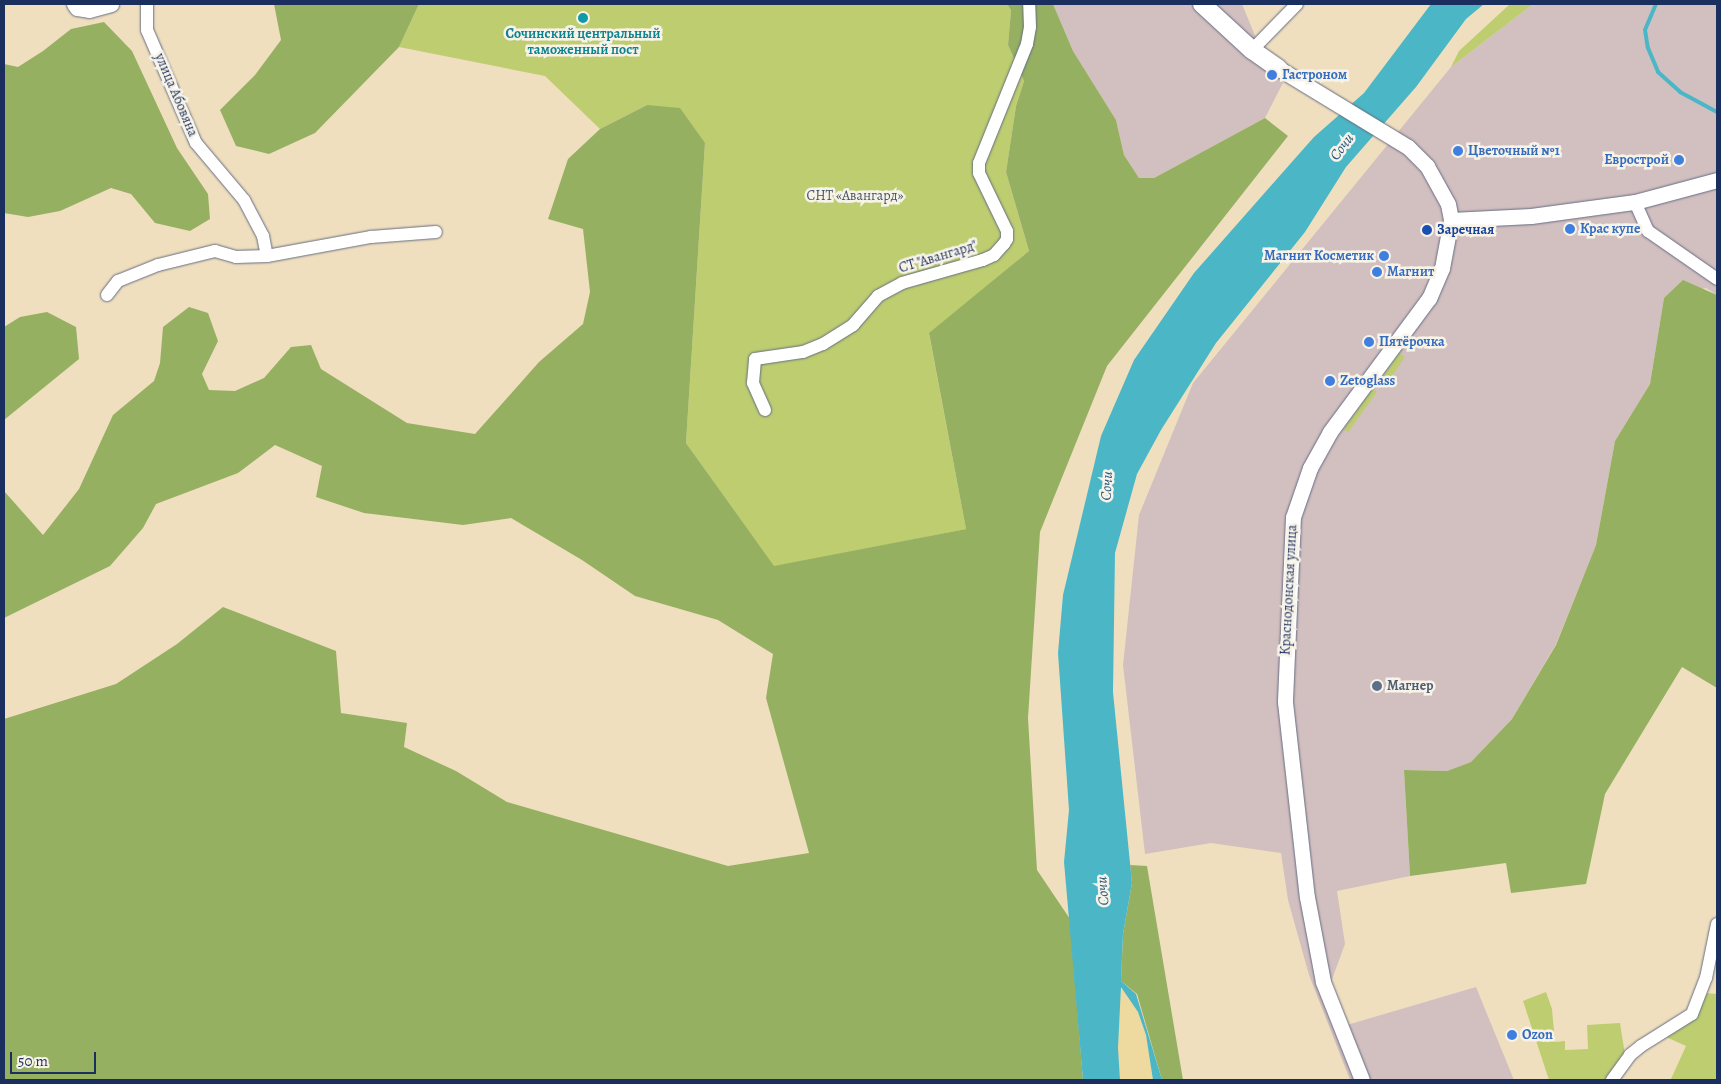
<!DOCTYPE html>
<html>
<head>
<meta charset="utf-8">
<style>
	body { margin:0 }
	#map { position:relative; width:1721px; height:1084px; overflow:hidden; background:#f0dfbf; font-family:Alegreya,serif }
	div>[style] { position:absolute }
	.industrial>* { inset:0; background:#d2bfc0 }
	.green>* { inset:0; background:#bdcd70; transform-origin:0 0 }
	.forest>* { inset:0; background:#96b062 }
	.sand>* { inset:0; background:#eeda9e }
	.water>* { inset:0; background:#4bb7c6 }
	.stream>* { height:4px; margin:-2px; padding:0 2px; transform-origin:2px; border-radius:2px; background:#4bb7c6 }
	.roads { filter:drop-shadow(0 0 1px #666d80) drop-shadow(0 0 1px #666d80) }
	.minor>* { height:12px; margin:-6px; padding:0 6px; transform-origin:6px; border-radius:6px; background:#fff }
	.tertiary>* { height:15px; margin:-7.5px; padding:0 7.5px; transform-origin:7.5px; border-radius:7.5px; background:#fff }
	.secondary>* { height:18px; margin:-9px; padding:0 9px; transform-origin:9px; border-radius:9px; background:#fff }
	.dots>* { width:14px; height:14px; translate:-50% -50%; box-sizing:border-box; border:2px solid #f7f3e8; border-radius:50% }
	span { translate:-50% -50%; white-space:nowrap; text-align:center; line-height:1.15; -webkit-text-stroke:5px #f7f3e8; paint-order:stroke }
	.culture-label { font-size:14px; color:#0d838f; font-weight:700 }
	.shop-label { font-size:14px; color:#366cbe; font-weight:700 }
	.left { translate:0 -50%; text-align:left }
	.right { translate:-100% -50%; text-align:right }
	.street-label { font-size:14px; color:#1b2f5e }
	.park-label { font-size:14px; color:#445662 }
	.transit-label { font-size:14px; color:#164399; font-weight:700 }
	.service-label { font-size:14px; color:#4e5e75; font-weight:700 }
	.water-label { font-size:15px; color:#29587d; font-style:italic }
	.frame { position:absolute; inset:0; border:5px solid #1b2f5e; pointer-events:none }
	.scale { position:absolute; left:10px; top:1052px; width:86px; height:22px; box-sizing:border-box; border:2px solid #1b2f5e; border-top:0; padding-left:6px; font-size:15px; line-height:18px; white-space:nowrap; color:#1b2f5e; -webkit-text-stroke:4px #f7f3e8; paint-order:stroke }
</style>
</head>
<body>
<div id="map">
	<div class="industrial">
		<div style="clip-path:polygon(1053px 4px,1242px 4px,1263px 55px,1289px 71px,1265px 118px,1154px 178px,1139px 178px,1124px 155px,1116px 120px,1073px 51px)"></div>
		<div style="clip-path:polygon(1533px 4px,1717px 4px,1717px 295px,1706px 288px,1664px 298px,1650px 384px,1615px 441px,1596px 545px,1556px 644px,1512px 719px,1471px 762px,1447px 771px,1404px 770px,1410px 876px,1337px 891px,1345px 944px,1331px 982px,1347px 1025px,1476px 987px,1514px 1080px,1350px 1080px,1309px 975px,1288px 900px,1281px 853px,1211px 843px,1145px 854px,1123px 665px,1139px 515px,1193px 383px,1451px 67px)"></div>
	</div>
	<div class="green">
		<div style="clip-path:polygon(419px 4px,1007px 4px,1011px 10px,1008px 45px,1024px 81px,1016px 106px,1006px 172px,1029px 251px,929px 334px,966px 529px,774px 567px,686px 443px,705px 143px,647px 105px,600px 129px,545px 76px,399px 47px)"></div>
		<div style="clip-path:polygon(1510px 4px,1533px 4px,1451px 67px,1459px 51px)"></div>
		<div style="left:1399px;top:353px;width:7px;height:29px;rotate:34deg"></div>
		<div style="clip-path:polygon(1372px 389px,1377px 392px,1348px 432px,1344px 429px)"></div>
		<div style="clip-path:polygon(1546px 992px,1552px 1009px,1555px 1042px,1565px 1041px,1565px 1050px,1588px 1049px,1587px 1025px,1620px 1023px,1625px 1055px,1609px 1079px,1549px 1080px,1523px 1001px)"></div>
		<div style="clip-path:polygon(1704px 993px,1717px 994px,1717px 1080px,1674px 1080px,1671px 1079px,1686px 1046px,1666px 1037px)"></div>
	</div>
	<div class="forest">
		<div style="clip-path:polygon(274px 4px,419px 4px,399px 47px,315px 133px,269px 154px,236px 146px,220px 110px,255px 75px,281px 40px)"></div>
		<div style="clip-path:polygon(1007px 4px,1053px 4px,1073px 51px,1116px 120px,1124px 155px,1139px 178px,1154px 178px,1265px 118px,1288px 136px,1107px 366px,1040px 532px,1028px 718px,1037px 870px,1070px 919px,1083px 1080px,4px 1080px,4px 719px,116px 684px,177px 644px,223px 607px,336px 651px,341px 713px,407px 723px,404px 747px,456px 771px,507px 802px,728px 866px,809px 853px,766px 698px,773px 654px,718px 620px,635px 596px,582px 560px,511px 518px,463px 525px,364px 513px,316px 497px,322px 466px,275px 445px,238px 473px,156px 504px,143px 528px,110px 566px,4px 618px,4px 491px,43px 535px,79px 489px,113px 415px,154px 381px,160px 363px,163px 327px,189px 307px,208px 313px,218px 341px,202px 374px,209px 390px,235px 391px,264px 378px,291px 347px,311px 345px,321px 369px,407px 423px,475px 434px,539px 362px,583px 324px,590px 292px,583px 229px,548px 219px,568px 159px,600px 129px,647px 105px,680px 108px,705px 143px,686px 443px,774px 566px,966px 529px,929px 333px,1029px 251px,1006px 172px,1016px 106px,1024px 81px,1008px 45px,1011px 10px)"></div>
		<div style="clip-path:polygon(104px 22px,132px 51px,177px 148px,208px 194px,210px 219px,190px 231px,155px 223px,131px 194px,111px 188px,60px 211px,28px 217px,4px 213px,4px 64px,18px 67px,43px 51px,71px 29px)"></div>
		<div style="clip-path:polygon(1683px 280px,1717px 295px,1717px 688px,1682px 667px,1605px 794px,1586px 884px,1511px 893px,1506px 863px,1410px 876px,1404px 770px,1447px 771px,1471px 762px,1512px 719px,1556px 645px,1596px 545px,1615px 441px,1650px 384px,1664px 298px)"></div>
		<div style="clip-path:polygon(47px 312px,76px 327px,79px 359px,4px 420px,4px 327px,20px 317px)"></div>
		<div style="clip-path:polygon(1130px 865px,1147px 866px,1183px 1080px,1162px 1080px,1137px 994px,1121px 981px,1123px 934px,1132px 883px)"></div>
	</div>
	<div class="sand">
		<div style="clip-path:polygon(1121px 986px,1138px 1012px,1146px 1035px,1153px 1080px,1120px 1080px,1118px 1048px)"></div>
	</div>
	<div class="water">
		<div style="clip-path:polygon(1431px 4px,1484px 4px,1466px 19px,1416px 87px,1346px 167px,1305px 232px,1216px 343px,1161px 430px,1137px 474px,1115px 553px,1113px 692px,1132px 883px,1123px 934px,1121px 981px,1136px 994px,1162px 1080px,1153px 1080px,1146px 1035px,1138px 1012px,1121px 987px,1118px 1048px,1120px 1080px,1083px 1080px,1064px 862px,1069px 810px,1058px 653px,1063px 595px,1101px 436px,1134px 360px,1194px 273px,1314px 137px,1364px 93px)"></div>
	</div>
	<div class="stream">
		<div style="left:1656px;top:4px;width:28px;rotate:113deg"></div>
		<div style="left:1645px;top:30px;width:18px;rotate:81deg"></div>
		<div style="left:1648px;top:48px;width:26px;rotate:67deg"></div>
		<div style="left:1658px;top:72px;width:30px;rotate:42deg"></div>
		<div style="left:1680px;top:92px;width:42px;rotate:28.4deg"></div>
	</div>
	<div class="roads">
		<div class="minor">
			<div style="left:147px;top:4px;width:26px;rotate:90deg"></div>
			<div style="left:147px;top:30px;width:123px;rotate:66.6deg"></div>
			<div style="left:196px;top:143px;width:75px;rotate:49.9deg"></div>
			<div style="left:244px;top:200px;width:41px;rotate:62.2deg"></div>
			<div style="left:263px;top:236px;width:20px;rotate:79deg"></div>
			<div style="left:1252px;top:50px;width:64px;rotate:-45.6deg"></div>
			<div style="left:1635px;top:202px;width:32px;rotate:66deg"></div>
			<div style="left:1648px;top:231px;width:84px;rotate:34.8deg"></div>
			<div style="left:107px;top:295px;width:18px;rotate:-52deg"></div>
			<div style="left:118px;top:281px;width:43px;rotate:-21.8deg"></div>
			<div style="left:158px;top:265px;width:59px;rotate:-13.8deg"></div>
			<div style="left:215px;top:251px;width:22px;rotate:16deg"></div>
			<div style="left:236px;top:257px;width:31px;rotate:-2deg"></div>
			<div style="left:267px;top:256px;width:106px;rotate:-10.4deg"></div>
			<div style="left:371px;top:237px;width:65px;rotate:-4.4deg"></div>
			<div style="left:765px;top:410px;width:30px;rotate:-114deg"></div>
			<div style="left:753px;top:383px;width:24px;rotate:-85deg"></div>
			<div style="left:755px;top:359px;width:49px;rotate:-8.3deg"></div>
			<div style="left:803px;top:352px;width:22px;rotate:-22deg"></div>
			<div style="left:823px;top:344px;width:36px;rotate:-32deg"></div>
			<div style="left:853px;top:325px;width:38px;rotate:-49deg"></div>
			<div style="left:878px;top:296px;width:27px;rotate:-28deg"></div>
			<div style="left:902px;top:283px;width:84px;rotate:-15.9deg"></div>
			<div style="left:983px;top:260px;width:12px;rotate:-24deg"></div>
			<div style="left:994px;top:255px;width:15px;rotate:-48deg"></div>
			<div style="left:1004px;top:244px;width:6px;rotate:-59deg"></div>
			<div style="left:1007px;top:239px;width:8px;rotate:-90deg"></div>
			<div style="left:1007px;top:231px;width:64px;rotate:-115.8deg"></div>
			<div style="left:979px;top:173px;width:10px;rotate:-90deg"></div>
			<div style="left:979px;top:163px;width:128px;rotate:-68deg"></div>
			<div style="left:1027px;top:44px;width:17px;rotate:-80deg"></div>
			<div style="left:1030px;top:27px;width:23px;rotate:-92deg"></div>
			<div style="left:1612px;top:1080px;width:31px;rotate:-54deg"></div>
			<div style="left:1630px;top:1055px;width:14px;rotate:-39deg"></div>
			<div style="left:1641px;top:1046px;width:60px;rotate:-32.1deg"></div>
			<div style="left:1692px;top:1014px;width:39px;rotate:-69deg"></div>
			<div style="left:1706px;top:978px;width:55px;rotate:-78.5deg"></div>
		</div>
		<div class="tertiary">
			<div style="left:74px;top:4px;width:5px;rotate:53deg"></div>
			<div style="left:77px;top:8px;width:12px;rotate:9deg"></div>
			<div style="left:89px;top:10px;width:23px;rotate:-15deg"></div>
			<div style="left:1278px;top:68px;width:152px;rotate:31.3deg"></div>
			<div style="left:1408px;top:147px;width:27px;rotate:45deg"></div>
			<div style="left:1427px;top:166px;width:43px;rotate:61.1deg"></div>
			<div style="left:1448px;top:204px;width:16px;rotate:79deg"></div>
			<div style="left:1451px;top:220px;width:49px;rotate:100.6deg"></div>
			<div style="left:1442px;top:268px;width:33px;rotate:113deg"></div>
			<div style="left:1429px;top:298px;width:167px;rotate:126.5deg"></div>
			<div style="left:1330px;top:432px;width:41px;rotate:119.1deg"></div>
			<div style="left:1310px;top:468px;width:52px;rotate:109.1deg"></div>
			<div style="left:1293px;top:517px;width:185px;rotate:92.5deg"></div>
			<div style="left:1285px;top:702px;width:196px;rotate:83.6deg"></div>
			<div style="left:1307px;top:897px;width:86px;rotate:79.3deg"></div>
			<div style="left:1323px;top:982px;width:105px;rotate:68.3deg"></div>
			<div style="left:1451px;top:220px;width:80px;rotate:-2.9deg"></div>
			<div style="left:1531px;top:216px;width:105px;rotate:-7.7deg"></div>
			<div style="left:1635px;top:202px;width:85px;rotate:-15deg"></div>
		</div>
		<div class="secondary">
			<div style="left:1202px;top:4px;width:68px;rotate:42.6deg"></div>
			<div style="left:1252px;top:50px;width:32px;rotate:35deg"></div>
		</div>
	</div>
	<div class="dots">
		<div style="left:583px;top:18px;background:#0f9aa8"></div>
		<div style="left:1272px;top:75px;background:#3f7fe0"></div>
		<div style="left:1458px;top:151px;background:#3f7fe0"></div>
		<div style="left:1679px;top:160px;background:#3f7fe0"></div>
		<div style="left:1570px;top:229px;background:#3f7fe0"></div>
		<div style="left:1427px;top:230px;background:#1a4fb4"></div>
		<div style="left:1384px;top:256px;background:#3f7fe0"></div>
		<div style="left:1377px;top:272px;background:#3f7fe0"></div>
		<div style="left:1369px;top:342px;background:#3f7fe0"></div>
		<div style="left:1330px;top:381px;background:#3f7fe0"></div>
		<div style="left:1377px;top:686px;background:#5c6f8a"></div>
		<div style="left:1512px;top:1035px;background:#3f7fe0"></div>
	</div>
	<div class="culture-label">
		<span style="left:583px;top:42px">Сочинский центральный<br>таможенный пост</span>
	</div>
	<div class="shop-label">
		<span class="left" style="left:1282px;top:75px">Гастроном</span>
		<span class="left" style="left:1468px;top:151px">Цветочный №1</span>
		<span class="right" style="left:1669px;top:160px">Еврострой</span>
		<span class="left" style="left:1580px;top:229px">Крас купе</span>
		<span class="right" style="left:1374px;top:256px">Магнит Косметик</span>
		<span class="left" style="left:1387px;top:272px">Магнит</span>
		<span class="left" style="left:1379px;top:342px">Пятёрочка</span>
		<span class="left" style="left:1340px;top:381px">Zetoglass</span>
		<span class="left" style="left:1522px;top:1035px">Ozon</span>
	</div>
	<div class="street-label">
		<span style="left:176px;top:95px;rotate:67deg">улица Абовяна</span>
		<span style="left:938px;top:257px;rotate:-17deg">СТ "Авангард"</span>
		<span style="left:1289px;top:590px;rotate:-87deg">Краснодонская улица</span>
	</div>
	<div class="park-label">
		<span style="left:855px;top:196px">СНТ «Авангард»</span>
	</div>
	<div class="transit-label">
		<span class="left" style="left:1437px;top:230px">Заречная</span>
	</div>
	<div class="service-label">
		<span class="left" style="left:1387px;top:686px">Магнер</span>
	</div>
	<div class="water-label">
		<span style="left:1342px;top:147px;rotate:-53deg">Сочи</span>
		<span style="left:1107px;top:486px;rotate:-87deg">Сочи</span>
		<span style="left:1103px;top:891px;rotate:-94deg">Сочи</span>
	</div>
	<div class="frame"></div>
	<div class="scale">50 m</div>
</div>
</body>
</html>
